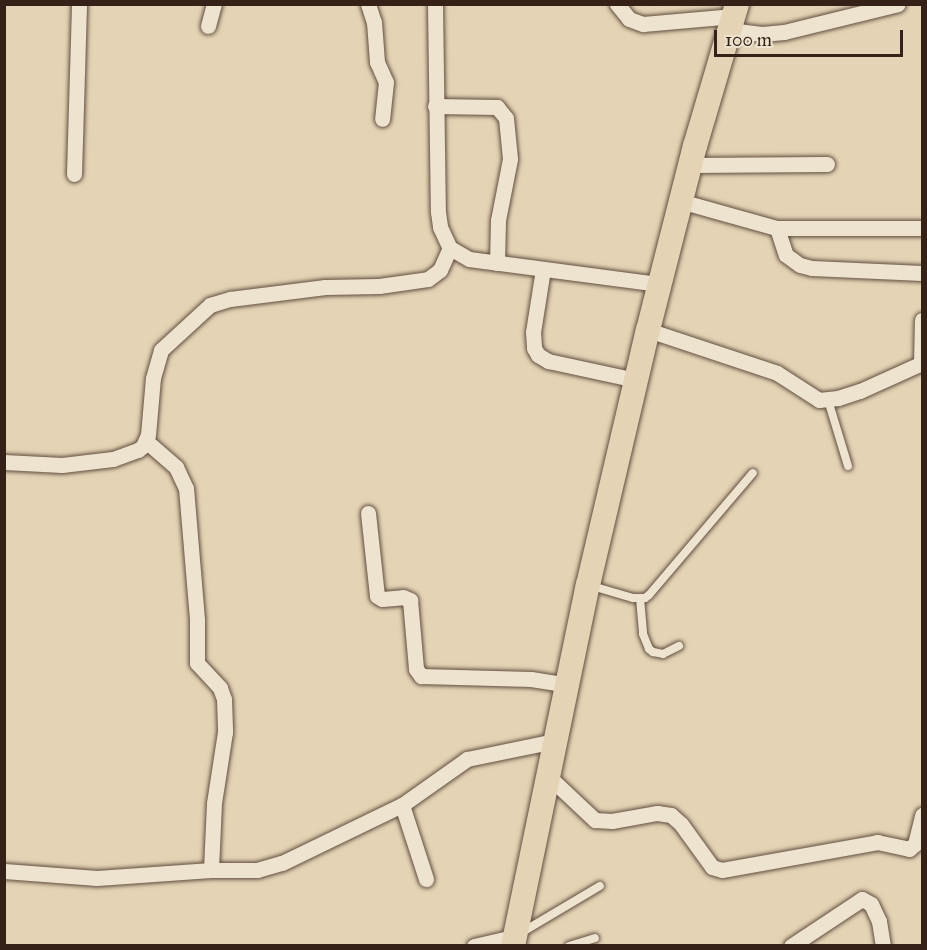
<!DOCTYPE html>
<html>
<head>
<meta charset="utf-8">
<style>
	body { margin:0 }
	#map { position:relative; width:927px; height:950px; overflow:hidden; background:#e4d4b5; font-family:"IM FELL Great Primer",serif }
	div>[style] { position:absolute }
	.roads { filter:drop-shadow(0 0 2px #614e3f) drop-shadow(0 0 2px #614e3f) }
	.service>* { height:8px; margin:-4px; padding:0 4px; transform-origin:4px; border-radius:4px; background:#ede3cf }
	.minor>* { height:15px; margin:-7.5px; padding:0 7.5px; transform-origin:7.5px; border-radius:7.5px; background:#ede3cf }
	.primary>* { height:24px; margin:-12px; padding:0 12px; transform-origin:12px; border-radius:12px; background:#e4d4b5 }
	span { translate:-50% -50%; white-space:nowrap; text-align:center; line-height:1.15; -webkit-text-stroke:4.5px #ede3cf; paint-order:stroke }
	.frame { position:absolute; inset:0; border:6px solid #352118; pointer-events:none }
	.scale { position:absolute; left:714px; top:30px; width:189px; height:27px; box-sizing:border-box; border:3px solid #352118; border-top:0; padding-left:8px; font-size:18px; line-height:21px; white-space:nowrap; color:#352118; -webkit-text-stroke:4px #ede3cf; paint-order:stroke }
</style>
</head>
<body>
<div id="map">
	<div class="roads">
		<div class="service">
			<div style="left:828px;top:400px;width:69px;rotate:73.1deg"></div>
			<div style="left:592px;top:586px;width:43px;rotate:16.3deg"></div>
			<div style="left:633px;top:598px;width:12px"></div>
			<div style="left:645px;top:598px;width:5px;rotate:-37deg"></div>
			<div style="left:649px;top:595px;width:160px;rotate:-49.6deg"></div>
			<div style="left:640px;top:598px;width:36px;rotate:85deg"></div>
			<div style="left:643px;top:634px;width:16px;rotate:68deg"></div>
			<div style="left:649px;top:649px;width:5px;rotate:37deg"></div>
			<div style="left:653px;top:652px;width:10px;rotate:11deg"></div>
			<div style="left:663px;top:654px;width:18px;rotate:-27deg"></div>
			<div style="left:519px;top:934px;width:94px;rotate:-30.7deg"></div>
			<div style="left:569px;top:946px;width:27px;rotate:-17deg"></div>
		</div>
		<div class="minor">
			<div style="left:368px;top:4px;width:19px;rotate:72deg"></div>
			<div style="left:374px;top:22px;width:40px;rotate:85.7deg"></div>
			<div style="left:377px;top:62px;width:22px;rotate:66deg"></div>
			<div style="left:386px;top:82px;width:37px;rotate:96deg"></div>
			<div style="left:435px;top:4px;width:208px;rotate:89.2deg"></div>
			<div style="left:438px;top:212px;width:15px;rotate:82deg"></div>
			<div style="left:440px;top:227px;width:23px;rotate:65deg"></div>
			<div style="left:450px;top:248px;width:22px;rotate:30deg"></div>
			<div style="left:469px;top:259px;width:192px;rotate:7.5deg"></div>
			<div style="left:617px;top:4px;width:19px;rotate:51deg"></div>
			<div style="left:629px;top:19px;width:15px;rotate:20deg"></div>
			<div style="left:643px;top:24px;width:91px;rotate:-5deg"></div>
			<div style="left:208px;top:26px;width:23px;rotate:-75deg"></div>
			<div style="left:729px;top:30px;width:33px;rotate:7deg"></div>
			<div style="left:762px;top:34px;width:22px;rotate:-5deg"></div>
			<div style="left:784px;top:32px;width:117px;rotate:-13.8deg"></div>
			<div style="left:435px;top:106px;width:62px;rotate:0.9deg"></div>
			<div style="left:497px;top:107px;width:14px;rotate:51deg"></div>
			<div style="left:506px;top:118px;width:41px;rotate:84.4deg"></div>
			<div style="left:510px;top:159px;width:62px;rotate:101.1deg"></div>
			<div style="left:498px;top:220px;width:43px;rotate:91.3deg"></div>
			<div style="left:689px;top:165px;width:138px;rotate:-0.4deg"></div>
			<div style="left:74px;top:174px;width:170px;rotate:-88.3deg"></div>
			<div style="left:680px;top:201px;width:101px;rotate:15.6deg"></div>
			<div style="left:777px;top:228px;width:145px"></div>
			<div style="left:777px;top:228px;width:28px;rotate:72deg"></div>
			<div style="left:786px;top:255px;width:17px;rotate:36deg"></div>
			<div style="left:800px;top:265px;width:12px;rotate:14deg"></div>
			<div style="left:812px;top:268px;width:110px;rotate:2.6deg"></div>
			<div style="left:543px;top:269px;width:64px;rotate:99deg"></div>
			<div style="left:533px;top:332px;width:16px;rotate:86deg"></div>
			<div style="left:534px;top:348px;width:8px;rotate:60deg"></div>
			<div style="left:538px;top:355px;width:12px;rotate:31deg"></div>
			<div style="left:548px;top:361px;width:90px;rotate:12.2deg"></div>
			<div style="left:648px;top:330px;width:136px;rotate:18.4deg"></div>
			<div style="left:777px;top:373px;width:50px;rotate:32.7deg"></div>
			<div style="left:819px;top:400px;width:19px;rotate:-6deg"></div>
			<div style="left:838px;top:398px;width:23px;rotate:-18deg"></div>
			<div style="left:860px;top:391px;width:68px;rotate:-24.3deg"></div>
			<div style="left:921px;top:363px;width:43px;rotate:-88.7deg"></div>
			<div style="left:146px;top:441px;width:40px;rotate:41deg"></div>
			<div style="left:176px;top:467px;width:23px;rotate:65deg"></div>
			<div style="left:186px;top:488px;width:132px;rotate:85.2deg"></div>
			<div style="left:197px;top:620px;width:43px;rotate:90deg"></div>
			<div style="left:197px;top:663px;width:34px;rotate:47deg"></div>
			<div style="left:220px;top:688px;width:12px;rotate:70deg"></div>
			<div style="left:224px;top:699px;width:33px;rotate:88deg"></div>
			<div style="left:225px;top:732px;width:72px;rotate:98.8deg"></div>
			<div style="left:214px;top:803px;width:67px;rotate:92.6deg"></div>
			<div style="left:4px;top:462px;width:58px;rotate:3deg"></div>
			<div style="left:62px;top:465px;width:51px;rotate:-6.7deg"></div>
			<div style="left:113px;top:459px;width:27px;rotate:-20deg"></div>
			<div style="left:138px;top:450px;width:6px;rotate:-39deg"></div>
			<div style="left:143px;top:446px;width:12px;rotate:-66deg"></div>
			<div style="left:148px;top:435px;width:57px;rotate:-85deg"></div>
			<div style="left:153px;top:378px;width:29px;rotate:-74deg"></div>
			<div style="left:161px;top:350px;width:67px;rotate:-42.6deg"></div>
			<div style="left:210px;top:305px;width:21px;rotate:-17deg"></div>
			<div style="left:230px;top:299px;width:96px;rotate:-7.2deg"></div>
			<div style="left:325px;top:287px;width:54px;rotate:-1.1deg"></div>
			<div style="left:379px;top:286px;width:49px;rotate:-8.1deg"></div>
			<div style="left:428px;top:279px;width:15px;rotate:-37deg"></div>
			<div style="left:440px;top:270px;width:24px;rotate:-66deg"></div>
			<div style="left:368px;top:513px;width:83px;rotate:83.8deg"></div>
			<div style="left:377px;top:596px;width:6px;rotate:31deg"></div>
			<div style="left:382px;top:599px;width:21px;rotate:-5deg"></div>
			<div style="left:403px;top:597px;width:8px;rotate:23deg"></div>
			<div style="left:410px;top:600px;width:69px;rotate:85deg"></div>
			<div style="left:416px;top:669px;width:9px;rotate:54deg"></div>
			<div style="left:421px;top:676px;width:110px;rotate:1.6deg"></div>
			<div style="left:531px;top:679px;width:36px;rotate:9deg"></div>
			<div style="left:547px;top:775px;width:66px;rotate:43.2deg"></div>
			<div style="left:595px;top:820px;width:17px;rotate:3deg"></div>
			<div style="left:612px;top:821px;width:46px;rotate:-10.1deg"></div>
			<div style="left:657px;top:813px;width:14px;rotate:8deg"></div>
			<div style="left:671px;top:815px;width:13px;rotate:42deg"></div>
			<div style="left:681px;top:824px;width:53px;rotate:54.2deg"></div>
			<div style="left:712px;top:867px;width:10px;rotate:17deg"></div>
			<div style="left:722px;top:870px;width:158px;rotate:-10.2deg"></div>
			<div style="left:877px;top:842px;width:33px;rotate:12deg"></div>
			<div style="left:909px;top:849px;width:8px;rotate:-40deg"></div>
			<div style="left:915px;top:844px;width:30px;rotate:-76deg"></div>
			<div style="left:402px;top:805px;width:78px;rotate:72deg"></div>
			<div style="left:4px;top:871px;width:93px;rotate:4.3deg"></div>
			<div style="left:97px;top:878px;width:114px;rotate:-4deg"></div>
			<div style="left:211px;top:870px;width:46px"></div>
			<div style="left:257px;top:870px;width:26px;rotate:-16deg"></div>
			<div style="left:282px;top:863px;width:133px;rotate:-25.8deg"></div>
			<div style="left:402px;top:805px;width:80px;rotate:-35.3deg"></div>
			<div style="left:467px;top:759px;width:90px;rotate:-11.6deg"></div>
			<div style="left:474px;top:946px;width:40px;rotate:-13deg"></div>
			<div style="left:791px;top:946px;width:85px;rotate:-33.5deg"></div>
			<div style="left:862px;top:899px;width:10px;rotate:29deg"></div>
			<div style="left:871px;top:904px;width:19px;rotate:65deg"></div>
			<div style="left:879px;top:921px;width:25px;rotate:81deg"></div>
		</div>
		<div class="primary">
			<div style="left:513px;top:946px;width:369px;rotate:-78.3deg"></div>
			<div style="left:588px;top:585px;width:262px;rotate:-76.8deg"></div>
			<div style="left:648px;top:330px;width:190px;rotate:-75.7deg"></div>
			<div style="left:695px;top:146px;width:148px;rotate:-73.5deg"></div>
		</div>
	</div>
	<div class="frame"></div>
	<div class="scale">100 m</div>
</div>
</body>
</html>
